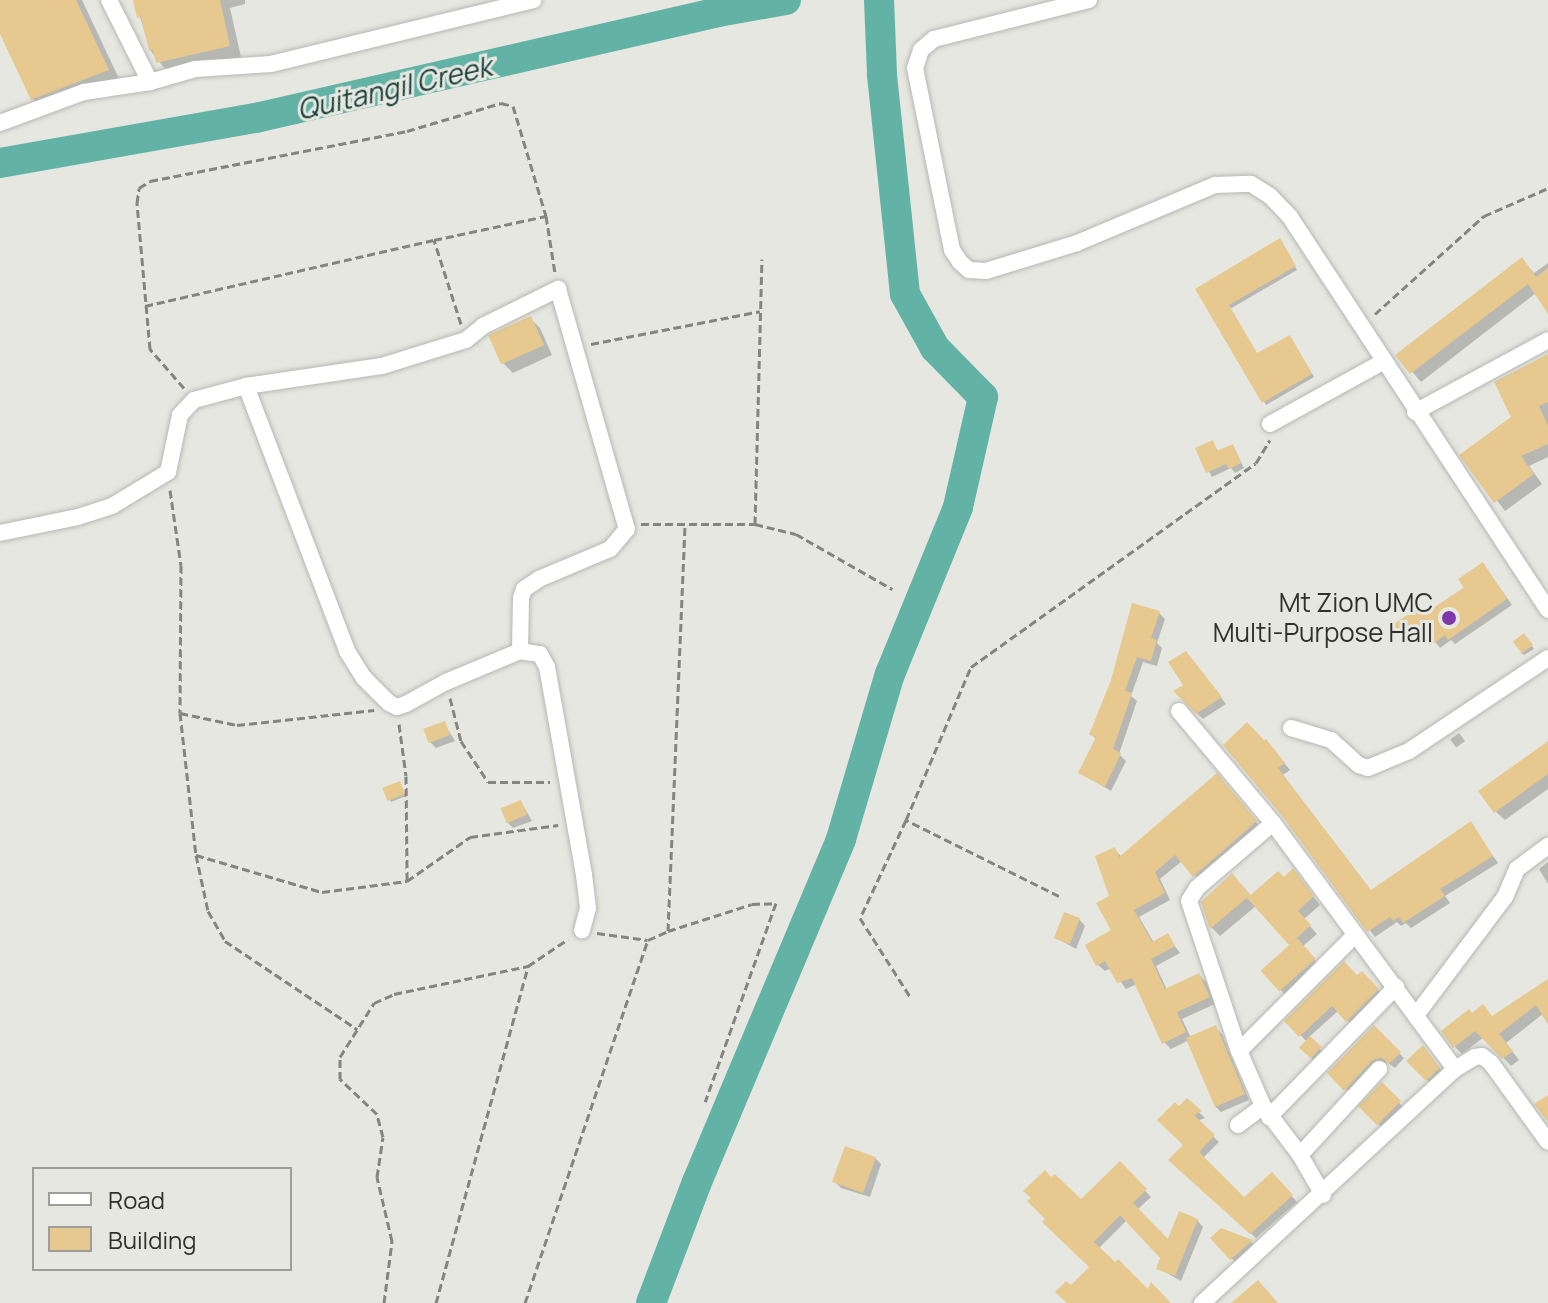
<!DOCTYPE html>
<html>
<head>
<meta charset="utf-8">
<style>
	body { margin:0 }
	#map { position:relative; width:1548px; height:1303px; overflow:hidden; background:#e5e7e0; font-family:Manrope,sans-serif }
	div>[style] { position:absolute }
	.shadow>* { inset:0; background:#0003; transform-origin:0 0 }
	.river>* { height:30px; margin:-15px; padding:0 15px; transform-origin:15px; border-radius:15px; background:#62b2a5 }
	.building>* { inset:0; background:#e7c990; transform-origin:0 0 }
	.path>* { height:3px; margin-top:-1.5px; transform-origin:0; background:repeating-linear-gradient(90deg,#848581 0 8px,transparent 0 12px) }
	.roads { filter:drop-shadow(0 0 2px #b6b8b1) drop-shadow(0 0 2px #b6b8b1) }
	.minor>* { height:16px; margin:-8px; padding:0 8px; transform-origin:8px; border-radius:8px; background:#fff }
	.dots>* { width:22px; height:22px; translate:-50% -50%; box-sizing:border-box; border:4px solid #e5e7e0; border-radius:50% }
	span { translate:-50% -50%; white-space:nowrap; text-align:center; line-height:1.15; -webkit-text-stroke:6px #e5e7e0; paint-order:stroke }
	.poi-label { font-size:26px; color:#30312e }
	.right { translate:-100% -50%; text-align:right }
	.water-label { font-size:28px; color:#1d423d; font-style:italic }
	.legend { position:absolute; left:32px; top:1167px; width:260px; height:104px; box-sizing:border-box; background:#e5e7e0; border:2px solid #9d9e99; margin:0; padding:10px 14px; list-style:none; font-size:24px; color:#30312e }
	.legend li { display:flex; align-items:center; gap:16px; height:40px }
	.legend b { width:40px; border:2px solid #9d9e99 }
</style>
</head>
<body>
<div id="map">
	<div class="shadow">
		<div style="clip-path:polygon(0 0,82px 0,121px 83px,46px 112px,33px 99px,0 29px)"></div>
		<div style="clip-path:polygon(135px 0,245px 0,245px 4px,230px 8px,241px 57px,169px 74px,150px 50px)"></div>
		<div style="clip-path:polygon(1282px 244px,1297px 270px,1230px 309px,1258px 355px,1292px 340px,1314px 377px,1266px 405px,1198px 290px)"></div>
		<div style="clip-path:polygon(1522px 259px,1534px 273px,1548px 263px,1548px 310px,1536px 293px,1421px 382px,1398px 355px)"></div>
		<div style="clip-path:polygon(530px 318px,540px 328px,552px 355px,513px 373px,503px 363px)"></div>
		<div style="clip-path:polygon(1548px 357px,1548px 457px,1529px 466px,1542px 484px,1505px 511px,1462px 455px,1513px 417px)"></div>
		<div style="clip-path:polygon(1212px 443px,1219px 452px,1233px 446px,1244px 468px,1235px 473px,1231px 468px,1212px 477px,1197px 449px)"></div>
		<div style="clip-path:polygon(1488px 571px,1512px 605px,1455px 644px,1451px 640px,1440px 648px,1427px 632px,1409px 644px,1403px 638px,1420px 608px,1426px 614px)"></div>
		<div style="clip-path:polygon(1159px 613px,1165px 619px,1157px 643px,1162px 648px,1157px 666px,1143px 662px,1131px 696px,1137px 701px,1119px 754px,1126px 761px,1111px 791px,1080px 773px,1097px 740px,1091px 734px)"></div>
		<div style="clip-path:polygon(1526px 638px,1534px 649px,1524px 655px,1521px 653px)"></div>
		<div style="clip-path:polygon(1192px 660px,1226px 704px,1203px 719px,1176px 692px,1186px 685px)"></div>
		<div style="clip-path:polygon(444px 723px,455px 741px,436px 748px,430px 742px)"></div>
		<div style="left:1459px;top:733px;width:10px;height:11px;rotate:53deg"></div>
		<div style="clip-path:polygon(1548px 744px,1548px 789px,1505px 820px,1496px 812px)"></div>
		<div style="clip-path:polygon(1272px 748px,1290px 770px,1283px 775px,1372px 892px,1470px 824px,1498px 863px,1445px 896px,1450px 903px,1411px 928px,1406px 923px,1401px 926px,1397px 922px,1375px 937px,1283px 815px)"></div>
		<div style="clip-path:polygon(1223px 783px,1262px 829px,1201px 882px,1182px 861px,1160px 879px,1170px 900px,1139px 917px,1154px 943px,1167px 936px,1180px 953px,1156px 966px,1167px 990px,1199px 975px,1206px 982px,1215px 1004px,1182px 1019px,1191px 1038px,1216px 1028px,1222px 1034px,1249px 1100px,1221px 1112px,1215px 1106px,1189px 1040px,1171px 1049px,1164px 1042px,1137px 984px,1126px 989px,1111px 968px,1105px 971px,1098px 965px,1113px 931px,1115px 850px,1122px 857px)"></div>
		<div style="clip-path:polygon(400px 784px,406px 796px,391px 802px,389px 799px)"></div>
		<div style="clip-path:polygon(521px 802px,532px 821px,513px 828px,507px 822px)"></div>
		<div style="clip-path:polygon(1548px 862px,1548px 884px,1539px 869px)"></div>
		<div style="clip-path:polygon(1300px 879px,1320px 905px,1304px 919px,1317px 934px,1303px 946px,1320px 966px,1288px 998px,1264px 971px,1292px 946px,1256px 906px,1220px 936px,1212px 928px,1203px 903px,1241px 884px,1252px 897px,1284px 880px)"></div>
		<div style="clip-path:polygon(1079px 919px,1085px 926px,1076px 949px,1056px 938px)"></div>
		<div style="clip-path:polygon(1362px 974px,1383px 995px,1353px 1026px,1338px 1011px,1309px 1037px,1322px 1051px,1313px 1060px,1301px 1047px,1307px 1042px,1287px 1021px)"></div>
		<div style="clip-path:polygon(1548px 982px,1548px 1021px,1544px 1013px,1506px 1043px,1519px 1060px,1511px 1066px,1484px 1037px,1462px 1054px,1455px 1047px,1472px 1015px,1493px 1018px)"></div>
		<div style="clip-path:polygon(1374px 1028px,1404px 1058px,1395px 1068px,1387px 1062px,1377px 1066px,1351px 1094px,1330px 1073px)"></div>
		<div style="clip-path:polygon(1423px 1048px,1445px 1075px,1433px 1086px,1409px 1061px)"></div>
		<div style="left:1382px;top:1085px;width:33px;height:30px;rotate:46deg"></div>
		<div style="clip-path:polygon(1187px 1101px,1205px 1118px,1197px 1121px,1219px 1142px,1203px 1158px,1244px 1199px,1272px 1174px,1297px 1202px,1256px 1238px,1171px 1160px,1186px 1145px)"></div>
		<div style="clip-path:polygon(875px 1158px,881px 1164px,870px 1197px,841px 1188px,835px 1182px)"></div>
		<div style="clip-path:polygon(1120px 1164px,1151px 1197px,1137px 1210px,1168px 1243px,1197px 1220px,1203px 1227px,1181px 1281px,1158px 1268px,1163px 1257px,1127px 1220px,1098px 1249px,1149px 1292px,1168px 1303px,1069px 1303px,1071px 1288px,1092px 1267px,1081px 1202px)"></div>
		<div style="clip-path:polygon(1222px 1230px,1251px 1242px,1257px 1247px,1238px 1265px,1213px 1238px)"></div>
	</div>
	<div class="river">
		<div style="left:0;top:163px;width:260px;rotate:-10deg"></div>
		<div style="left:256px;top:118px;width:474px;rotate:-12.9deg"></div>
		<div style="left:718px;top:12px;width:69px;rotate:-10deg"></div>
		<div style="left:651px;top:1303px;width:129px;rotate:-69.2deg"></div>
		<div style="left:697px;top:1182px;width:372px;rotate:-67.2deg"></div>
		<div style="left:841px;top:839px;width:172px;rotate:-73.5deg"></div>
		<div style="left:890px;top:674px;width:180px;rotate:-67.8deg"></div>
		<div style="left:958px;top:507px;width:113px;rotate:-77.2deg"></div>
		<div style="left:983px;top:397px;width:69px;rotate:-134.4deg"></div>
		<div style="left:935px;top:348px;width:62px;rotate:-119.1deg"></div>
		<div style="left:905px;top:294px;width:221px;rotate:-96deg"></div>
		<div style="left:882px;top:74px;width:74px;rotate:-92.3deg"></div>
	</div>
	<div class="building">
		<div style="clip-path:polygon(0 0,76px 0,109px 70px,31px 100px,0 34px)"></div>
		<div style="clip-path:polygon(133px 0,220px 0,230px 46px,156px 63px,153px 50px,149px 51px,141px 17px,137px 18px)"></div>
		<div style="clip-path:polygon(1280px 238px,1296px 266px,1229px 305px,1257px 353px,1290px 335px,1312px 374px,1262px 403px,1195px 289px)"></div>
		<div style="clip-path:polygon(1522px 257px,1536px 277px,1548px 268px,1548px 314px,1528px 284px,1410px 374px,1395px 355px)"></div>
		<div style="left:531px;top:316px;width:32px;height:47px;rotate:66deg"></div>
		<div style="clip-path:polygon(1548px 354px,1548px 402px,1539px 406px,1548px 426px,1548px 444px,1521px 456px,1534px 474px,1494px 503px,1459px 455px,1511px 417px,1494px 382px)"></div>
		<div style="clip-path:polygon(1213px 440px,1217px 451px,1233px 444px,1241px 463px,1229px 469px,1226px 464px,1206px 473px,1195px 448px)"></div>
		<div style="clip-path:polygon(1483px 562px,1507px 599px,1448px 640px,1445px 635px,1433px 644px,1421px 627px,1402px 640px,1392px 625px,1421px 606px,1425px 613px,1464px 588px,1458px 579px)"></div>
		<div style="clip-path:polygon(1132px 603px,1160px 611px,1151px 638px,1157px 640px,1151px 661px,1137px 657px,1125px 691px,1132px 693px,1113px 749px,1121px 753px,1105px 787px,1078px 773px,1096px 737px,1089px 735px,1111px 680px)"></div>
		<div style="left:1524px;top:633px;width:15px;height:14px;rotate:53deg"></div>
		<div style="clip-path:polygon(1186px 651px,1222px 697px,1196px 714px,1173px 691px,1183px 685px,1168px 662px)"></div>
		<div style="left:445px;top:721px;width:15px;height:23px;rotate:70deg"></div>
		<div style="clip-path:polygon(1247px 722px,1264px 740px,1266px 739px,1285px 763px,1278px 768px,1371px 890px,1471px 821px,1493px 856px,1440px 889px,1445px 896px,1403px 923px,1399px 917px,1393px 921px,1390px 917px,1367px 932px,1282px 816px,1223px 745px)"></div>
		<div style="clip-path:polygon(1548px 741px,1548px 774px,1494px 813px,1478px 791px)"></div>
		<div style="clip-path:polygon(1217px 773px,1257px 821px,1193px 877px,1175px 855px,1155px 872px,1165px 893px,1134px 910px,1152px 942px,1168px 933px,1175px 946px,1151px 959px,1165px 989px,1199px 973px,1210px 997px,1177px 1012px,1186px 1032px,1162px 1044px,1132px 978px,1117px 983px,1105px 961px,1096px 966px,1085px 945px,1111px 930px,1096px 903px,1109px 896px,1095px 856px,1115px 847px,1119px 857px)"></div>
		<div style="left:400px;top:781px;width:14px;height:19px;rotate:69deg"></div>
		<div style="left:521px;top:800px;width:16px;height:22px;rotate:68deg"></div>
		<div style="clip-path:polygon(1293px 868px,1314px 896px,1298px 911px,1311px 925px,1289px 945px,1247px 898px,1278px 871px,1284px 877px)"></div>
		<div style="clip-path:polygon(1232px 873px,1250px 895px,1210px 929px,1201px 902px)"></div>
		<div style="left:1064px;top:912px;width:17px;height:28px;rotate:21deg"></div>
		<div style="left:1297px;top:938px;width:28px;height:49px;rotate:48deg"></div>
		<div style="clip-path:polygon(1344px 961px,1357px 975px,1362px 971px,1379px 989px,1346px 1022px,1332px 1006px,1299px 1037px,1284px 1021px)"></div>
		<div style="clip-path:polygon(1548px 979px,1548px 1025px,1536px 1005px,1499px 1034px,1513px 1051px,1502px 1059px,1475px 1031px,1453px 1048px,1441px 1031px,1469px 1009px,1472px 1013px,1483px 1004px,1492px 1016px)"></div>
		<div style="left:1216px;top:1025px;width:75px;height:33px;rotate:67deg"></div>
		<div style="clip-path:polygon(1374px 1025px,1401px 1052px,1389px 1064px,1381px 1058px,1372px 1061px,1344px 1091px,1327px 1073px)"></div>
		<div style="left:1310px;top:1036px;width:16px;height:16px;rotate:43deg"></div>
		<div style="clip-path:polygon(1423px 1045px,1440px 1068px,1426px 1081px,1406px 1061px)"></div>
		<div style="left:1382px;top:1082px;width:27px;height:34px;rotate:45deg"></div>
		<div style="clip-path:polygon(1548px 1095px,1548px 1120px,1547px 1121px,1534px 1104px)"></div>
		<div style="clip-path:polygon(1187px 1098px,1202px 1111px,1194px 1115px,1215px 1135px,1199px 1152px,1244px 1197px,1272px 1172px,1293px 1195px,1250px 1234px,1168px 1160px,1183px 1145px,1157px 1120px,1175px 1102px,1179px 1106px)"></div>
		<div style="left:845px;top:1146px;width:33px;height:38px;rotate:20deg"></div>
		<div style="clip-path:polygon(1120px 1161px,1147px 1189px,1133px 1203px,1168px 1239px,1179px 1211px,1198px 1219px,1175px 1276px,1156px 1269px,1160px 1258px,1120px 1215px,1094px 1242px,1115px 1262px,1118px 1259px,1148px 1289px,1151px 1282px,1171px 1303px,1067px 1303px,1055px 1292px,1066px 1281px,1071px 1285px,1089px 1267px,1042px 1222px,1045px 1219px,1027px 1201px,1031px 1198px,1023px 1191px,1045px 1170px,1051px 1177px,1055px 1174px,1081px 1199px)"></div>
		<div style="clip-path:polygon(1221px 1228px,1253px 1240px,1230px 1260px,1210px 1238px)"></div>
		<div style="clip-path:polygon(1258px 1280px,1278px 1303px,1231px 1303px)"></div>
	</div>
	<div class="path">
		<div style="left:145px;top:306px;width:296px;rotate:-12.9deg"></div>
		<div style="left:1375px;top:314px;width:147px;rotate:-42deg"></div>
		<div style="left:1484px;top:216px;width:70px;rotate:-23.6deg"></div>
		<div style="left:461px;top:324px;width:88px;rotate:-107.8deg"></div>
		<div style="left:434px;top:240px;width:115px;rotate:-12.1deg"></div>
		<div style="left:591px;top:344px;width:172px;rotate:-11deg"></div>
		<div style="left:184px;top:388px;width:52px;rotate:-131.1deg"></div>
		<div style="left:150px;top:349px;width:147px;rotate:-95.1deg"></div>
		<div style="left:137px;top:203px;width:15px;rotate:-82deg"></div>
		<div style="left:139px;top:188px;width:13px;rotate:-32deg"></div>
		<div style="left:150px;top:181px;width:262px;rotate:-11deg"></div>
		<div style="left:407px;top:131px;width:98px;rotate:-16.6deg"></div>
		<div style="left:501px;top:103px;width:12px;rotate:14deg"></div>
		<div style="left:513px;top:106px;width:115px;rotate:73.3deg"></div>
		<div style="left:546px;top:216px;width:58px;rotate:81deg"></div>
		<div style="left:170px;top:490px;width:76px;rotate:81.7deg"></div>
		<div style="left:181px;top:565px;width:148px;rotate:90.4deg"></div>
		<div style="left:180px;top:713px;width:143px;rotate:83.6deg"></div>
		<div style="left:196px;top:855px;width:131px;rotate:16.4deg"></div>
		<div style="left:322px;top:892px;width:86px;rotate:-7.4deg"></div>
		<div style="left:407px;top:881px;width:77px;rotate:-34.9deg"></div>
		<div style="left:470px;top:837px;width:89px;rotate:-7.8deg"></div>
		<div style="left:641px;top:524px;width:114px"></div>
		<div style="left:755px;top:524px;width:265px;rotate:-88.5deg"></div>
		<div style="left:755px;top:524px;width:42px;rotate:13.7deg"></div>
		<div style="left:796px;top:534px;width:111px;rotate:29.8deg"></div>
		<div style="left:450px;top:698px;width:44px;rotate:75.7deg"></div>
		<div style="left:461px;top:741px;width:49px;rotate:56.6deg"></div>
		<div style="left:488px;top:782px;width:62px"></div>
		<div style="left:180px;top:713px;width:58px;rotate:11.9deg"></div>
		<div style="left:237px;top:725px;width:138px;rotate:-6.2deg"></div>
		<div style="left:399px;top:724px;width:52px;rotate:82.3deg"></div>
		<div style="left:406px;top:776px;width:104px;rotate:89.4deg"></div>
		<div style="left:906px;top:820px;width:108px;rotate:115.1deg"></div>
		<div style="left:860px;top:918px;width:95px;rotate:57.5deg"></div>
		<div style="left:196px;top:855px;width:57px;rotate:77.9deg"></div>
		<div style="left:208px;top:911px;width:34px;rotate:60deg"></div>
		<div style="left:225px;top:941px;width:159px;rotate:33.7deg"></div>
		<div style="left:1059px;top:896px;width:171px;rotate:-153.6deg"></div>
		<div style="left:906px;top:820px;width:166px;rotate:-67deg"></div>
		<div style="left:971px;top:667px;width:350px;rotate:-35.6deg"></div>
		<div style="left:1256px;top:463px;width:27px;rotate:-59deg"></div>
		<div style="left:668px;top:931px;width:88px;rotate:-17.8deg"></div>
		<div style="left:752px;top:904px;width:24px;rotate:-2deg"></div>
		<div style="left:776px;top:903px;width:211px;rotate:109.6deg"></div>
		<div style="left:597px;top:933px;width:51px;rotate:7.8deg"></div>
		<div style="left:648px;top:940px;width:22px;rotate:-24deg"></div>
		<div style="left:668px;top:931px;width:406px;rotate:-87.6deg"></div>
		<div style="left:384px;top:1303px;width:63px;rotate:-82.6deg"></div>
		<div style="left:392px;top:1241px;width:66px;rotate:-103.2deg"></div>
		<div style="left:377px;top:1177px;width:40px;rotate:-81.5deg"></div>
		<div style="left:383px;top:1137px;width:24px;rotate:-105deg"></div>
		<div style="left:377px;top:1114px;width:51px;rotate:-136.6deg"></div>
		<div style="left:340px;top:1079px;width:22px;rotate:-90deg"></div>
		<div style="left:340px;top:1057px;width:64px;rotate:-57.8deg"></div>
		<div style="left:374px;top:1003px;width:22px;rotate:-24deg"></div>
		<div style="left:394px;top:994px;width:137px;rotate:-11.8deg"></div>
		<div style="left:528px;top:966px;width:48px;rotate:-34deg"></div>
		<div style="left:436px;top:1303px;width:349px;rotate:-74.7deg"></div>
		<div style="left:525px;top:1303px;width:383px;rotate:-71.3deg"></div>
	</div>
	<div class="roads">
		<div class="minor">
			<div style="left:109px;top:0;width:92px;rotate:63.4deg"></div>
			<div style="left:1089px;top:0;width:160px;rotate:165.9deg"></div>
			<div style="left:934px;top:39px;width:17px;rotate:140deg"></div>
			<div style="left:921px;top:50px;width:19px;rotate:108deg"></div>
			<div style="left:915px;top:68px;width:186px;rotate:78.5deg"></div>
			<div style="left:952px;top:250px;width:14px;rotate:56deg"></div>
			<div style="left:960px;top:262px;width:12px;rotate:42deg"></div>
			<div style="left:969px;top:270px;width:17px;rotate:3deg"></div>
			<div style="left:986px;top:271px;width:95px;rotate:-17.1deg"></div>
			<div style="left:1077px;top:243px;width:150px;rotate:-22.8deg"></div>
			<div style="left:1215px;top:185px;width:36px;rotate:-2deg"></div>
			<div style="left:1251px;top:184px;width:22px;rotate:32deg"></div>
			<div style="left:1270px;top:196px;width:29px;rotate:46deg"></div>
			<div style="left:1290px;top:217px;width:470px;rotate:56.7deg"></div>
			<div style="left:0;top:123px;width:90px;rotate:-20.3deg"></div>
			<div style="left:84px;top:92px;width:67px;rotate:-8.6deg"></div>
			<div style="left:150px;top:82px;width:47px;rotate:-16.1deg"></div>
			<div style="left:195px;top:69px;width:76px;rotate:-3.8deg"></div>
			<div style="left:271px;top:64px;width:270px;rotate:-13.7deg"></div>
			<div style="left:246px;top:386px;width:284px;rotate:69.1deg"></div>
			<div style="left:347px;top:651px;width:32px;rotate:58deg"></div>
			<div style="left:364px;top:678px;width:35px;rotate:45deg"></div>
			<div style="left:389px;top:703px;width:9px;rotate:27deg"></div>
			<div style="left:397px;top:707px;width:9px;rotate:-18deg"></div>
			<div style="left:406px;top:704px;width:46px;rotate:-28.8deg"></div>
			<div style="left:446px;top:682px;width:80px;rotate:-22.7deg"></div>
			<div style="left:520px;top:651px;width:20px;rotate:9deg"></div>
			<div style="left:540px;top:654px;width:15px;rotate:62deg"></div>
			<div style="left:547px;top:667px;width:211px;rotate:79.9deg"></div>
			<div style="left:584px;top:875px;width:33px;rotate:83deg"></div>
			<div style="left:588px;top:908px;width:23px;rotate:105deg"></div>
			<div style="left:1415px;top:412px;width:151px;rotate:-28.4deg"></div>
			<div style="left:1270px;top:424px;width:129px;rotate:-28.8deg"></div>
			<div style="left:0;top:533px;width:80px;rotate:-11.6deg"></div>
			<div style="left:78px;top:517px;width:36px;rotate:-18deg"></div>
			<div style="left:112px;top:506px;width:66px;rotate:-31.3deg"></div>
			<div style="left:168px;top:472px;width:58px;rotate:-78.1deg"></div>
			<div style="left:180px;top:415px;width:21px;rotate:-47deg"></div>
			<div style="left:194px;top:400px;width:54px;rotate:-15.1deg"></div>
			<div style="left:246px;top:386px;width:137px;rotate:-8.4deg"></div>
			<div style="left:382px;top:366px;width:88px;rotate:-17.2deg"></div>
			<div style="left:466px;top:340px;width:22px;rotate:-39deg"></div>
			<div style="left:483px;top:326px;width:84px;rotate:-26.3deg"></div>
			<div style="left:558px;top:289px;width:250px;rotate:74deg"></div>
			<div style="left:627px;top:529px;width:26px;rotate:130deg"></div>
			<div style="left:610px;top:549px;width:77px;rotate:157.1deg"></div>
			<div style="left:539px;top:579px;width:18px;rotate:146deg"></div>
			<div style="left:524px;top:589px;width:9px;rotate:108deg"></div>
			<div style="left:521px;top:598px;width:53px;rotate:91.1deg"></div>
			<div style="left:1179px;top:711px;width:146px;rotate:50deg"></div>
			<div style="left:1273px;top:823px;width:306px;rotate:53.5deg"></div>
			<div style="left:1455px;top:1069px;width:345px;rotate:137.2deg"></div>
			<div style="left:1291px;top:728px;width:42px;rotate:16.7deg"></div>
			<div style="left:1331px;top:740px;width:38px;rotate:42deg"></div>
			<div style="left:1359px;top:765px;width:9px;rotate:18deg"></div>
			<div style="left:1368px;top:768px;width:44px;rotate:-22.5deg"></div>
			<div style="left:1409px;top:751px;width:167px;rotate:-33.8deg"></div>
			<div style="left:1273px;top:823px;width:100px;rotate:139.5deg"></div>
			<div style="left:1197px;top:888px;width:15px;rotate:122deg"></div>
			<div style="left:1189px;top:901px;width:158px;rotate:71.6deg"></div>
			<div style="left:1239px;top:1051px;width:60px;rotate:66.4deg"></div>
			<div style="left:1263px;top:1106px;width:61px;rotate:52.9deg"></div>
			<div style="left:1300px;top:1155px;width:46px;rotate:60.1deg"></div>
			<div style="left:1417px;top:1014px;width:146px;rotate:-53.1deg"></div>
			<div style="left:1505px;top:897px;width:30px;rotate:-67deg"></div>
			<div style="left:1517px;top:869px;width:39px;rotate:-37deg"></div>
			<div style="left:1239px;top:1051px;width:164px;rotate:-45deg"></div>
			<div style="left:1455px;top:1069px;width:23px;rotate:-31deg"></div>
			<div style="left:1475px;top:1057px;width:7px;rotate:-8deg"></div>
			<div style="left:1482px;top:1056px;width:11px;rotate:38deg"></div>
			<div style="left:1491px;top:1063px;width:97px;rotate:54.2deg"></div>
			<div style="left:1269px;top:1117px;width:182px;rotate:-45.7deg"></div>
			<div style="left:1238px;top:1125px;width:31px;rotate:-37deg"></div>
			<div style="left:1300px;top:1155px;width:117px;rotate:-47.4deg"></div>
		</div>
	</div>
	<div class="dots">
		<div style="left:1449px;top:618px;background:#7d38ac"></div>
	</div>
	<div class="poi-label">
		<span class="right" style="left:1433px;top:618px">Mt Zion UMC<br>Multi-Purpose Hall</span>
	</div>
	<div class="water-label">
		<span style="left:394px;top:87px;rotate:-13deg">Quitangil Creek</span>
	</div>
	<ul class="legend">
	<li><b style="height:10px;background:#fff"></b>Road</li>
	<li><b style="height:22px;background:#e7c990"></b>Building</li>
	</ul>
</div>
</body>
</html>
